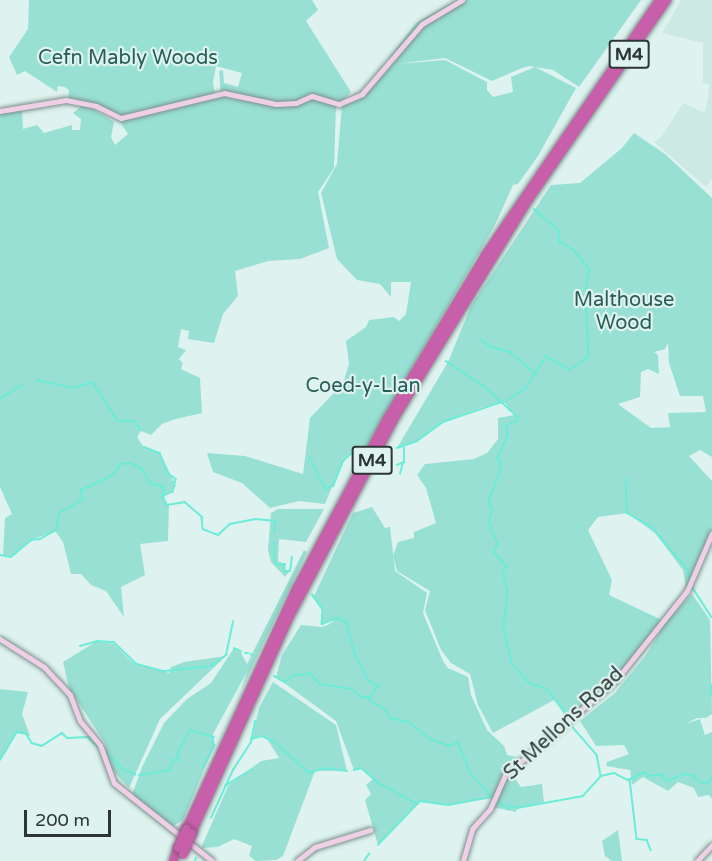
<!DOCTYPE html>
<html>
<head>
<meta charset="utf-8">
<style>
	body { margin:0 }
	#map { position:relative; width:712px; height:861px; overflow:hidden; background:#def3ef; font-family:"Varela Round",sans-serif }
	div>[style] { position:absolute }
	.built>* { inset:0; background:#cceae3 }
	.green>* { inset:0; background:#98e0d3 }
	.stream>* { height:1.5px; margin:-0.75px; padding:0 0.75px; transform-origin:0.75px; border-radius:0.75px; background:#6cecd8 }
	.roads { filter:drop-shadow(0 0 2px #7c908b) drop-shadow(0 0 2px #7c908b) }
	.secondary>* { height:5px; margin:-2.5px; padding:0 2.5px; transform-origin:2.5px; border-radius:2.5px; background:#eecfe6 }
	.highway>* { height:8px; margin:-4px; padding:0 4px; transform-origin:4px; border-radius:4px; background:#c75faa }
	.bridges { filter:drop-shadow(0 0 2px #915181) drop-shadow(0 0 2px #915181) }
	.highway-bridge>* { height:8px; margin:-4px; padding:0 4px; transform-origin:4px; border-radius:4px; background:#c75faa }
	span { translate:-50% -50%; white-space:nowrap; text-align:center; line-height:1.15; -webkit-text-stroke:4.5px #def3ef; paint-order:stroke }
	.shield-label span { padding:2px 4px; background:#def3ef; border:2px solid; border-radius:4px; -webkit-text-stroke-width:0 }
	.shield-label { font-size:18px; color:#2d3634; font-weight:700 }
	.park-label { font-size:20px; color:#285e55 }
	.street-label { font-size:20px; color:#2d3634 }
	.scale { position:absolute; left:24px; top:810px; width:87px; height:27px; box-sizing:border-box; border:3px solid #2d3634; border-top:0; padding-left:8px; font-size:18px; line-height:21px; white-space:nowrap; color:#2d3634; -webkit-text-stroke:4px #def3ef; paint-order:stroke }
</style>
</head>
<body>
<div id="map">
	<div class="built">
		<div style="clip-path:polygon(681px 0,712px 0,712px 179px,706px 187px,654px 142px,662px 136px,683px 103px,705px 113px,709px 91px,709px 84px,703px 83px,703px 43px,662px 33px)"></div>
	</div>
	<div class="green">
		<div style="clip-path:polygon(evenodd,29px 0,312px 0,318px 10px,306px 21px,351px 92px,339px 104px,312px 96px,296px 103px,276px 104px,237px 95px,221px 94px,219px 71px,223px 70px,224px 83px,238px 87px,242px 73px,216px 66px,213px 82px,215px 95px,276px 106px,297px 105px,312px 98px,336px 105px,334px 168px,318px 192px,329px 248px,300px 259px,268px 261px,235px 271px,238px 296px,223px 314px,214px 343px,188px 339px,189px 331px,181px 329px,178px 347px,186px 350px,179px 359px,183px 363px,181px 369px,200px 378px,202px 413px,176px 419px,162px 424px,151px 435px,141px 431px,137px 437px,145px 449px,160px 453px,176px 486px,163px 498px,169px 506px,168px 541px,140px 544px,145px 575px,121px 587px,124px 617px,106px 591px,91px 585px,81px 574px,71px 574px,63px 542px,55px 531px,31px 540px,11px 557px,3px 556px,5px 518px,12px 514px,0 487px,0 113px,22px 111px,23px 129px,37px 125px,44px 133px,72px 125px,72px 130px,80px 130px,81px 119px,73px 113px,84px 104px,68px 101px,69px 90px,65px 87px,58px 86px,57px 92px,25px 71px,17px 75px,9px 57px,28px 29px,29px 0,86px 105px,96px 106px,121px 118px,156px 109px,181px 106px,118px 119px,128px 134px,115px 145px,111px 137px,114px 122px,86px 105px)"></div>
		<div style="clip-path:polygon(evenodd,457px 0,641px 0,579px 87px,553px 70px,535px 67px,576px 88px,538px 156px,518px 184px,513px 185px,495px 225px,360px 457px,353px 451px,344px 458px,325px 504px,299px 501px,270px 508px,242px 483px,213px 472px,207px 453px,245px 456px,303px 474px,310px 418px,343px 383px,349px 364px,346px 341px,366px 327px,369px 320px,394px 317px,399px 321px,406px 314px,411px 282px,391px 282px,391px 297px,380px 284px,357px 280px,337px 259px,321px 193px,337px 164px,342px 105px,360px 97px,390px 66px,389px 58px,416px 23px,457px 0,445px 58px,492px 81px,522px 68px,529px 66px,535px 67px,511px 77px,513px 92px,493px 97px,487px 90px,487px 82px,445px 60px,395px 64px,445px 58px)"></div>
		<div style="clip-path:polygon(evenodd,634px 133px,665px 154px,712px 198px,712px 457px,700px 450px,689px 456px,712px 481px,712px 533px,686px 588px,683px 570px,655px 533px,627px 513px,598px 517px,588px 530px,612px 580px,609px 595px,662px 620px,615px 679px,567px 718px,554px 700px,493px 733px,478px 705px,470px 674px,451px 663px,441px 650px,425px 610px,430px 591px,397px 571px,393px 556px,398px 542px,414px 538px,414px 532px,436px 523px,426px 488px,417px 475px,425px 464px,474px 459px,487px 453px,498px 439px,498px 418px,514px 415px,505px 403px,483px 407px,443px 422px,417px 441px,397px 448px,448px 362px,471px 306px,551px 185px,580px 183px,622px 148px,634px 133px,668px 343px,669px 363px,680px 396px,703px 396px,706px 412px,668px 413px,670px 427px,651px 428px,618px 404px,640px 397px,641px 372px,648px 369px,659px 374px,658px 355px,654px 352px,665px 349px,668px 343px)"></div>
		<div style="clip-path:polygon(372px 507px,385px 528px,390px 527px,395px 571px,427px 593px,423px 613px,443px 661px,448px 668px,468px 677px,471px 695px,487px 730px,504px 746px,507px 755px,521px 758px,501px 777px,493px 798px,448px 805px,420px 801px,378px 845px,365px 800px,371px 794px,366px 785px,373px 779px,362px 768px,354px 770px,336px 721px,276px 677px,282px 655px,301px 625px,322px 627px,328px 625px,336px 619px,322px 624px,323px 610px,314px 596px,353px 513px)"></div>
		<div style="clip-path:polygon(278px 509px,324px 509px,306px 542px,279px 539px,278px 561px,285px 564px,285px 571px,290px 571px,285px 577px,271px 562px,268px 550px,271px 513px)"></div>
		<div style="clip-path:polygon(304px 550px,307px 552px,241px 690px,248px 670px,212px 736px,214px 746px,183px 820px,173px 826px,132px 795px,142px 767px,164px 723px,187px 699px,211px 683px,234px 648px,239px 649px,247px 664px)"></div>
		<div style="clip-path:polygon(692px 594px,710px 620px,712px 714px,706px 718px,697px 718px,685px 724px,700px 719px,705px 735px,712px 732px,712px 799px,709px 795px,698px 797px,694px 788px,678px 782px,668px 791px,643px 777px,632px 785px,630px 770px,606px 766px,607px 762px,629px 754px,624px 745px,596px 746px,580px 721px,615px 693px,646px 655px,666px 622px)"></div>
		<div style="clip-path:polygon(97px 641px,114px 644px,132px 662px,169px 673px,171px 667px,184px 662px,226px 656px,160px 719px,129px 788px,110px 767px,105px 743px,69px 688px,63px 662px)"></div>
		<div style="clip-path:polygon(273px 682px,336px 725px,347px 771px,315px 771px,283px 856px,276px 860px,256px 861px,249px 856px,252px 846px,234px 839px,218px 847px,201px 848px,228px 786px,261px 761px,279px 758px,267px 739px,262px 736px,252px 739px,259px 708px)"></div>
		<div style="clip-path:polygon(0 689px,28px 692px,22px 714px,30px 736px,17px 733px,0 760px)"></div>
		<div style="clip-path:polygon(511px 773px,521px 787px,542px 784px,544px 802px,517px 808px,516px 812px,492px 807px,505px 777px)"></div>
		<div style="clip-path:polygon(618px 830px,622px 861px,612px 861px,605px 856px,602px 841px)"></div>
	</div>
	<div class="stream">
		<div style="left:534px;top:209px;width:32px;rotate:41deg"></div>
		<div style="left:558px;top:230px;width:12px;rotate:81deg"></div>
		<div style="left:560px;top:242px;width:16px;rotate:30deg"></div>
		<div style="left:574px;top:250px;width:26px;rotate:51deg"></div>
		<div style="left:590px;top:270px;width:19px;rotate:102deg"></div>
		<div style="left:586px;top:289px;width:68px;rotate:87.5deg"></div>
		<div style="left:589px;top:357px;width:19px;rotate:144deg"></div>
		<div style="left:480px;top:338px;width:12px;rotate:42deg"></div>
		<div style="left:489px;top:346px;width:22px;rotate:16deg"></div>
		<div style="left:510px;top:352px;width:34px;rotate:40deg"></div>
		<div style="left:446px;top:361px;width:45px;rotate:33.3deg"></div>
		<div style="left:484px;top:386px;width:46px;rotate:42.4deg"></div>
		<div style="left:518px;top:417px;width:4px;rotate:104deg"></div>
		<div style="left:517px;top:421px;width:12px;rotate:156deg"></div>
		<div style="left:506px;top:426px;width:9px;rotate:77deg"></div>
		<div style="left:508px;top:435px;width:26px;rotate:113deg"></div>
		<div style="left:498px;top:459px;width:4px;rotate:34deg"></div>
		<div style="left:501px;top:461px;width:11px;rotate:95deg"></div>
		<div style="left:500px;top:472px;width:33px;rotate:110deg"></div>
		<div style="left:489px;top:503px;width:7px;rotate:56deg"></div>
		<div style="left:493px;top:509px;width:14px;rotate:107deg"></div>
		<div style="left:489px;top:522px;width:24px;rotate:68deg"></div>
		<div style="left:498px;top:544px;width:9px;rotate:117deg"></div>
		<div style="left:494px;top:552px;width:19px;rotate:47deg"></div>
		<div style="left:507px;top:566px;width:7px;rotate:124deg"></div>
		<div style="left:503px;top:572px;width:21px;rotate:76deg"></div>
		<div style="left:508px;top:592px;width:35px;rotate:97deg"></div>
		<div style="left:504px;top:627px;width:38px;rotate:78deg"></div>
		<div style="left:512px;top:664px;width:26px;rotate:47deg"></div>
		<div style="left:530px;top:683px;width:18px;rotate:19deg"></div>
		<div style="left:547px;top:689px;width:27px;rotate:51deg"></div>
		<div style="left:564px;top:710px;width:15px;rotate:67deg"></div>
		<div style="left:570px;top:724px;width:41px;rotate:48.9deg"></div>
		<div style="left:597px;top:755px;width:21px;rotate:79deg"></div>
		<div style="left:601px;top:776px;width:13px;rotate:-13deg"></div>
		<div style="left:614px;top:773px;width:16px;rotate:27deg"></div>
		<div style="left:628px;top:780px;width:19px;rotate:-25deg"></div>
		<div style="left:645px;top:772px;width:5px;rotate:53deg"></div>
		<div style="left:648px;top:776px;width:16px;rotate:-7deg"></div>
		<div style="left:664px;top:774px;width:3px;rotate:108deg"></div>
		<div style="left:663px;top:777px;width:6px;rotate:39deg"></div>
		<div style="left:668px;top:781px;width:17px;rotate:-24deg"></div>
		<div style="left:684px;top:774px;width:10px;rotate:11deg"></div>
		<div style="left:694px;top:776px;width:10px;rotate:45deg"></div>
		<div style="left:701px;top:783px;width:8px;rotate:-7deg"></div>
		<div style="left:709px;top:782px;width:6px;rotate:-59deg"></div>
		<div style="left:37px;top:380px;width:38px;rotate:12deg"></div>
		<div style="left:74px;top:388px;width:20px;rotate:-18deg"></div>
		<div style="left:93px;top:382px;width:46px;rotate:57.3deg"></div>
		<div style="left:118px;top:421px;width:16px"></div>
		<div style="left:134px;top:421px;width:11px;rotate:52deg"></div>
		<div style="left:0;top:399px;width:26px;rotate:-32deg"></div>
		<div style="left:506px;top:401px;width:24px;rotate:-33deg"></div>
		<div style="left:526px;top:388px;width:38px;rotate:-58deg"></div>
		<div style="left:546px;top:356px;width:28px;rotate:30deg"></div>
		<div style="left:144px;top:447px;width:17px;rotate:21deg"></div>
		<div style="left:160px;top:453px;width:22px;rotate:68deg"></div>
		<div style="left:168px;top:473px;width:10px;rotate:37deg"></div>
		<div style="left:176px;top:479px;width:13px;rotate:103deg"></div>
		<div style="left:173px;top:492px;width:11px;rotate:158deg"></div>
		<div style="left:163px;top:496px;width:10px;rotate:66deg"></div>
		<div style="left:167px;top:505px;width:18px;rotate:-9deg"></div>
		<div style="left:185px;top:502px;width:23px;rotate:41deg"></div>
		<div style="left:202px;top:517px;width:12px;rotate:85deg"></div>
		<div style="left:203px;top:529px;width:16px;rotate:22deg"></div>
		<div style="left:218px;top:535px;width:16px;rotate:-43deg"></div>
		<div style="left:230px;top:524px;width:26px;rotate:-11deg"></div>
		<div style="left:256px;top:519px;width:19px;rotate:6deg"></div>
		<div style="left:275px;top:521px;width:11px;rotate:90deg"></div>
		<div style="left:397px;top:448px;width:21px;rotate:-19deg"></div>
		<div style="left:417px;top:441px;width:32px;rotate:-36deg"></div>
		<div style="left:443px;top:422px;width:59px;rotate:-18.7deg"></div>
		<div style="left:310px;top:457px;width:34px;rotate:64deg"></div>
		<div style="left:397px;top:465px;width:8px;rotate:-23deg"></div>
		<div style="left:404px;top:462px;width:14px;rotate:-90deg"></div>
		<div style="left:400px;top:474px;width:11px;rotate:-75deg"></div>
		<div style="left:626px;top:479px;width:34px;rotate:88deg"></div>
		<div style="left:627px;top:513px;width:29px;rotate:29deg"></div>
		<div style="left:652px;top:527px;width:56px;rotate:50.1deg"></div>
		<div style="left:688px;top:570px;width:11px;rotate:80deg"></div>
		<div style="left:325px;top:489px;width:9px;rotate:-21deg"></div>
		<div style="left:333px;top:486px;width:27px;rotate:-68deg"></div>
		<div style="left:343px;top:461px;width:15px;rotate:-42deg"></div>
		<div style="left:275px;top:542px;width:17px;rotate:90deg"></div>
		<div style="left:275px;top:559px;width:6px;rotate:72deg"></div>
		<div style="left:277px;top:565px;width:8px;rotate:-7deg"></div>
		<div style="left:285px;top:564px;width:7px;rotate:90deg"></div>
		<div style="left:285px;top:571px;width:5px"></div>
		<div style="left:290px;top:571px;width:14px;rotate:-82deg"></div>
		<div style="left:0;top:555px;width:11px;rotate:10deg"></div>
		<div style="left:11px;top:557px;width:26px;rotate:-40deg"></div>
		<div style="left:31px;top:540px;width:9px;rotate:-6deg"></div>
		<div style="left:40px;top:539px;width:18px;rotate:-29deg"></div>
		<div style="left:56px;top:530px;width:17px;rotate:-80deg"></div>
		<div style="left:59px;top:513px;width:26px;rotate:-29deg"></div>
		<div style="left:82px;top:500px;width:10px;rotate:-96deg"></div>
		<div style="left:81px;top:490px;width:35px;rotate:-25deg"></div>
		<div style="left:113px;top:475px;width:14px;rotate:-54deg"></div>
		<div style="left:121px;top:464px;width:10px;rotate:-6deg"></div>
		<div style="left:131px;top:463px;width:13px;rotate:29deg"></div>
		<div style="left:142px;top:469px;width:16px;rotate:60deg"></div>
		<div style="left:150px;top:483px;width:15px;rotate:16deg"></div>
		<div style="left:164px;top:487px;width:9px;rotate:96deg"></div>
		<div style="left:691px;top:585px;width:38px;rotate:57deg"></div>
		<div style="left:312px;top:594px;width:19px;rotate:55deg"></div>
		<div style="left:323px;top:610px;width:14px;rotate:94deg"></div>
		<div style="left:322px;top:624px;width:16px;rotate:-22deg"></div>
		<div style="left:337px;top:618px;width:11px;rotate:22deg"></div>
		<div style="left:347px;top:622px;width:33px;rotate:76deg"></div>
		<div style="left:355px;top:654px;width:30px;rotate:63deg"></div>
		<div style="left:369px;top:681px;width:11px;rotate:27deg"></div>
		<div style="left:379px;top:686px;width:17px;rotate:126deg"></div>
		<div style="left:369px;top:700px;width:20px;rotate:30deg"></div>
		<div style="left:386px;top:710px;width:9px;rotate:63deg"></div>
		<div style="left:390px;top:718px;width:19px;rotate:12deg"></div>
		<div style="left:409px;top:722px;width:28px;rotate:38deg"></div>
		<div style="left:431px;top:739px;width:19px;rotate:21deg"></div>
		<div style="left:449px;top:746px;width:10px;rotate:-24deg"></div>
		<div style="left:458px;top:742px;width:32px;rotate:68deg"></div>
		<div style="left:470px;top:772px;width:33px;rotate:49deg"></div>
		<div style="left:80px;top:646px;width:19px;rotate:-16deg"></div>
		<div style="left:98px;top:641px;width:16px;rotate:4deg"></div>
		<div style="left:114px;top:642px;width:32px;rotate:44deg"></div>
		<div style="left:137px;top:664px;width:28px;rotate:15deg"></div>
		<div style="left:164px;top:671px;width:47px;rotate:-6.1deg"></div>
		<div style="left:211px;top:666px;width:19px;rotate:-36deg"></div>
		<div style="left:226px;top:655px;width:34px;rotate:-78deg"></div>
		<div style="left:234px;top:648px;width:8px;rotate:23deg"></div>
		<div style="left:245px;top:653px;width:3px"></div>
		<div style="left:251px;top:654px;width:1px;rotate:45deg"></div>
		<div style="left:274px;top:676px;width:13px;rotate:29deg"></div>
		<div style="left:285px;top:682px;width:9px;rotate:-41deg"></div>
		<div style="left:292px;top:676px;width:18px;rotate:-9deg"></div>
		<div style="left:310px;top:673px;width:15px;rotate:48deg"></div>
		<div style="left:320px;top:684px;width:32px;rotate:9deg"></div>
		<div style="left:352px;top:689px;width:12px;rotate:42deg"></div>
		<div style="left:361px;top:697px;width:9px"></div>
		<div style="left:712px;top:685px;width:11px;rotate:90deg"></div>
		<div style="left:251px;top:739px;width:11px;rotate:-15deg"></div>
		<div style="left:262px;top:736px;width:16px;rotate:27deg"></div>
		<div style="left:276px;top:743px;width:45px;rotate:42.3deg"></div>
		<div style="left:309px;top:773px;width:17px;rotate:-17deg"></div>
		<div style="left:325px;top:768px;width:22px;rotate:8deg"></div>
		<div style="left:106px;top:752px;width:25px;rotate:45deg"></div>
		<div style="left:124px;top:770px;width:12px;rotate:20deg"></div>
		<div style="left:0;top:760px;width:33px;rotate:-59deg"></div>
		<div style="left:17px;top:732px;width:9px;rotate:6deg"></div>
		<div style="left:26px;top:733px;width:12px;rotate:59deg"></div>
		<div style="left:32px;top:743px;width:10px;rotate:17deg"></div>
		<div style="left:42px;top:746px;width:24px;rotate:-33deg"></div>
		<div style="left:62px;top:733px;width:8px;rotate:40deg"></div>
		<div style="left:68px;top:738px;width:20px;rotate:-3deg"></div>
		<div style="left:88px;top:737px;width:13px;rotate:45deg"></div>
		<div style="left:203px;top:768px;width:25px;rotate:-63deg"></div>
		<div style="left:214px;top:746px;width:10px;rotate:-101deg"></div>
		<div style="left:354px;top:770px;width:8px;rotate:-14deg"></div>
		<div style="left:362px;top:768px;width:22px;rotate:43deg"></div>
		<div style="left:378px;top:783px;width:45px;rotate:27.7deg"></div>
		<div style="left:139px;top:775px;width:30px;rotate:-9deg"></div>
		<div style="left:169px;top:770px;width:11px;rotate:-68deg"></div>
		<div style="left:173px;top:760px;width:6px"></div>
		<div style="left:179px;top:760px;width:5px;rotate:-112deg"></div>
		<div style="left:177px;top:755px;width:28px;rotate:-63deg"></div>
		<div style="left:190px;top:730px;width:25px;rotate:16deg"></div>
		<div style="left:630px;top:779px;width:60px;rotate:83.3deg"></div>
		<div style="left:637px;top:839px;width:10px;rotate:6deg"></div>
		<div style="left:647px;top:840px;width:11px;rotate:68deg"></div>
		<div style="left:225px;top:786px;width:31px;rotate:-32deg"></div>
		<div style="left:496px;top:799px;width:16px;rotate:38deg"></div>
		<div style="left:509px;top:809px;width:4px;rotate:-76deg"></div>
		<div style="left:510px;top:805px;width:8px;rotate:23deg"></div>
		<div style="left:517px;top:808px;width:67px;rotate:-10.3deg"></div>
		<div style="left:583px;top:796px;width:27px;rotate:-48deg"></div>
		<div style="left:211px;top:818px;width:53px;rotate:-65.4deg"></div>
		<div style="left:233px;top:770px;width:33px;rotate:-57deg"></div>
		<div style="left:251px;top:742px;width:21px;rotate:-79deg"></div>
		<div style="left:378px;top:845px;width:61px;rotate:-46.3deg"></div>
		<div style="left:420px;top:801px;width:28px;rotate:8deg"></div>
		<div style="left:448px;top:805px;width:44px;rotate:-10.5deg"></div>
		<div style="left:195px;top:861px;width:3px;rotate:-72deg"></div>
		<div style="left:364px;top:861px;width:9px;rotate:-54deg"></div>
	</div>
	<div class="roads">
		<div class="secondary">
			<div style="left:0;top:111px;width:67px;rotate:-9.5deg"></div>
			<div style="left:66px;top:100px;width:31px;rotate:11deg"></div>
			<div style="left:96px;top:106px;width:28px;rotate:26deg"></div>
			<div style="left:121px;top:118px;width:106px;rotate:-13.6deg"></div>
			<div style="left:224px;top:93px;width:53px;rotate:11.9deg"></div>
			<div style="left:276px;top:104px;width:20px;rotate:-3deg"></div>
			<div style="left:296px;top:103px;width:17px;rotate:-24deg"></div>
			<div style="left:312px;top:96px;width:28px;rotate:17deg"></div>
			<div style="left:339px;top:104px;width:25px;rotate:-23deg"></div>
			<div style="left:362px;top:94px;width:92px;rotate:-49.4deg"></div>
			<div style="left:422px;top:24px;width:47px;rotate:-31deg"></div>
			<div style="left:0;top:639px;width:52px;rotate:32.5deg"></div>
			<div style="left:44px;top:667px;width:38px;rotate:47deg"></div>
			<div style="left:70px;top:695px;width:28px;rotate:69deg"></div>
			<div style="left:80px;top:721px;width:31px;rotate:50deg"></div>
			<div style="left:100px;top:745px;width:40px;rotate:69.8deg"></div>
			<div style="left:114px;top:783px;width:125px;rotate:38.5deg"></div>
			<div style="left:297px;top:861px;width:23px;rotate:-38deg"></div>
			<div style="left:315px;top:847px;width:58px;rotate:-17.2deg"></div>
			<div style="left:463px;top:861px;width:33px;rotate:-74deg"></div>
			<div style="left:472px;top:829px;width:27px;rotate:-48deg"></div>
			<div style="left:490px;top:809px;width:37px;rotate:-66deg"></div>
			<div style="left:505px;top:775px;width:146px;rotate:-40.6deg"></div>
			<div style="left:616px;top:680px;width:114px;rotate:-51.4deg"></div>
			<div style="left:687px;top:591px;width:63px;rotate:-66.7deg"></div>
			<div style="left:697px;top:861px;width:22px;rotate:-47deg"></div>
		</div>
		<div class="highway">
			<div style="left:186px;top:829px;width:266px;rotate:-65.4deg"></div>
			<div style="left:297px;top:587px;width:189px;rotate:-61.9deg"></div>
			<div style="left:386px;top:420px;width:192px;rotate:-59deg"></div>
			<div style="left:485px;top:255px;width:309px;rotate:-55.7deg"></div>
			<div style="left:192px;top:833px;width:234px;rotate:-65.7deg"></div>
			<div style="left:288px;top:620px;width:229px;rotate:-62.1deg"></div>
			<div style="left:395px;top:418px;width:251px;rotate:-58.5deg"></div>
			<div style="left:526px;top:204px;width:248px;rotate:-55.3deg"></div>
			<div style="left:173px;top:861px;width:14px;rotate:-69deg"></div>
		</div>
	</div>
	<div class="bridges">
		<div class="highway-bridge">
			<div style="left:178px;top:848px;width:21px;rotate:-67deg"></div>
			<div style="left:183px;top:854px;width:23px;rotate:-67deg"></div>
		</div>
	</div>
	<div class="shield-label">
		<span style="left:629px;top:54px">M4</span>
		<span style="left:372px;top:460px">M4</span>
	</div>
	<div class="park-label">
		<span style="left:128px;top:58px">Cefn Mably Woods</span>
		<span style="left:624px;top:312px">Malthouse<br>Wood</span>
		<span style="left:363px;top:386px">Coed-y-Llan</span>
	</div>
	<div class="street-label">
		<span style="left:564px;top:724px;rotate:-43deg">St Mellons Road</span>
	</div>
	<div class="scale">200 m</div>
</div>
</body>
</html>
